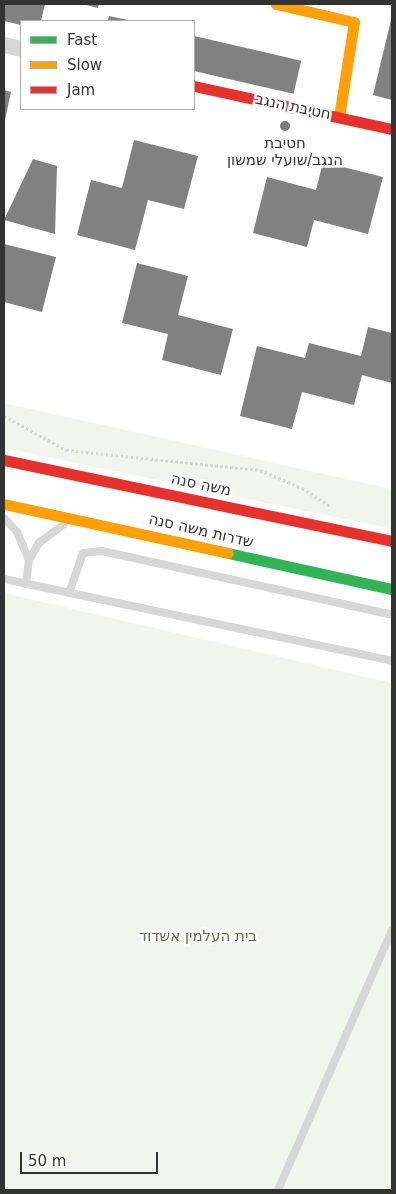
<!DOCTYPE html>
<html>
<head>
<meta charset="utf-8">
<style>
	body { margin:0 }
	#map { position:relative; width:396px; height:1194px; overflow:hidden; background:#fff; font-family:"DejaVu Sans",Heebo,sans-serif }
	div>[style] { position:absolute }
	.green>* { inset:0; background:#f1f5ed }
	.building>* { inset:0; background:#818181; transform-origin:0 0 }
	.path>* { height:3px; margin-top:-1.5px; transform-origin:0; background:repeating-linear-gradient(90deg,#d6d6d6 0 2.5px,transparent 0 5px) }
	.lane>* { height:8px; margin:-4px; padding:0 4px; transform-origin:4px; border-radius:4px; background:#d7d7d7 }
	.street>* { height:16px; margin:-8px; padding:0 8px; transform-origin:8px; border-radius:8px; background:#d7d7d7 }
	.fast>* { height:11px; margin:-5.5px; padding:0 5.5px; transform-origin:5.5px; border-radius:5.5px; background:#30b455 }
	.slow>* { height:11px; margin:-5.5px; padding:0 5.5px; transform-origin:5.5px; border-radius:5.5px; background:#ff9f0a }
	.jam>* { height:11px; margin:-5.5px; padding:0 5.5px; transform-origin:5.5px; border-radius:5.5px; background:#e5322d }
	.dots>* { width:14px; height:14px; translate:-50% -50%; box-sizing:border-box; border:2px solid #fff; border-radius:50% }
	span { translate:-50% -50%; white-space:nowrap; text-align:center; line-height:1.15; -webkit-text-stroke:5px #fff; paint-order:stroke }
	.street-label { font-size:15px; color:#333 }
	.poi-label { font-size:15px; color:#333 }
	.park-label { font-size:15px; color:#56703f }
	.frame { position:absolute; inset:0; border:5px solid #333; pointer-events:none }
	.legend { position:absolute; left:20px; top:20px; width:175px; height:90px; box-sizing:border-box; background:#fff; border:1px solid #adadad; margin:0; padding:6px 9px; list-style:none; font-size:15px; color:#333 }
	.legend li { display:flex; align-items:center; gap:10px; height:25px }
	.legend b { width:25px; border:1px solid #adadad }
	.scale { position:absolute; left:20px; top:1152px; width:138px; height:22px; box-sizing:border-box; border:2px solid #333; border-top:0; padding-left:6px; font-size:15px; line-height:18px; white-space:nowrap; color:#333; -webkit-text-stroke:4px #fff; paint-order:stroke }
</style>
</head>
<body>
<div id="map">
	<div class="green">
		<div style="clip-path:polygon(4px 403px,392px 489px,392px 529px,4px 448px)"></div>
		<div style="clip-path:polygon(4px 593px,392px 683px,392px 1190px,4px 1190px)"></div>
	</div>
	<div class="building">
		<div style="clip-path:polygon(4px 4px,45px 4px,41px 21px,21px 21px,21px 25px,4px 21px)"></div>
		<div style="clip-path:polygon(82px 4px,99px 4px,98px 8px)"></div>
		<div style="clip-path:polygon(109px 16px,128px 20px,128px 21px,108px 21px)"></div>
		<div style="clip-path:polygon(392px 16px,392px 100px,373px 95px)"></div>
		<div style="left:194px;top:36px;width:110px;height:34px;rotate:13deg"></div>
		<div style="clip-path:polygon(4px 90px,11px 92px,5px 120px,4px 120px)"></div>
		<div style="clip-path:polygon(134px 140px,198px 156px,184px 209px,148px 200px,135px 250px,77px 235px,91px 180px,122px 188px)"></div>
		<div style="clip-path:polygon(33px 159px,57px 166px,55px 234px,4px 220px)"></div>
		<div style="clip-path:polygon(323px 162px,383px 177px,368px 234px,314px 220px,307px 247px,253px 233px,267px 177px,316px 190px)"></div>
		<div style="clip-path:polygon(4px 244px,56px 257px,42px 312px,4px 302px)"></div>
		<div style="clip-path:polygon(137px 263px,188px 276px,178px 315px,233px 329px,221px 375px,162px 360px,168px 334px,122px 323px)"></div>
		<div style="clip-path:polygon(368px 327px,392px 333px,392px 383px,362px 375px,354px 405px,302px 392px,292px 429px,240px 416px,257px 346px,305px 358px,309px 343px,361px 356px)"></div>
	</div>
	<div class="path">
		<div style="left:4px;top:416px;width:71px;rotate:28.7deg"></div>
		<div style="left:66px;top:450px;width:195px;rotate:5.9deg"></div>
		<div style="left:260px;top:470px;width:46px;rotate:23.2deg"></div>
		<div style="left:302px;top:488px;width:35px;rotate:33deg"></div>
	</div>
	<div class="lane">
		<div style="left:4px;top:518px;width:19px;rotate:47deg"></div>
		<div style="left:17px;top:532px;width:30px;rotate:67deg"></div>
		<div style="left:4px;top:579px;width:397px;rotate:11.9deg"></div>
		<div style="left:26px;top:584px;width:24px;rotate:-83deg"></div>
		<div style="left:29px;top:560px;width:20px;rotate:-60deg"></div>
		<div style="left:39px;top:543px;width:31px;rotate:-37deg"></div>
		<div style="left:69px;top:593px;width:42px;rotate:-70.7deg"></div>
		<div style="left:83px;top:553px;width:19px;rotate:-6deg"></div>
		<div style="left:102px;top:551px;width:297px;rotate:12.4deg"></div>
		<div style="left:278px;top:1190px;width:284px;rotate:-66.3deg"></div>
	</div>
	<div class="street">
		<div style="left:4px;top:45px;width:17px;rotate:13deg"></div>
	</div>
	<div class="fast">
		<div style="left:228px;top:553px;width:168px;rotate:12.4deg"></div>
	</div>
	<div class="slow">
		<div style="left:276px;top:4px;width:80px;rotate:13deg"></div>
		<div style="left:354px;top:22px;width:96px;rotate:99deg"></div>
		<div style="left:4px;top:504px;width:229px;rotate:12.3deg"></div>
	</div>
	<div class="jam">
		<div style="left:194px;top:86px;width:203px;rotate:12.3deg"></div>
		<div style="left:4px;top:460px;width:396px;rotate:11.8deg"></div>
	</div>
	<div class="dots">
		<div style="left:285px;top:126px;background:#7a7a7a"></div>
	</div>
	<div class="street-label">
		<span style="left:293px;top:107px;rotate:12deg">חטיבת הנגב</span>
		<span style="left:201px;top:485px;rotate:12deg">משה סנה</span>
		<span style="left:201px;top:531px;rotate:13deg">שדרות משה סנה</span>
	</div>
	<div class="poi-label">
		<span style="left:285px;top:152px">חטיבת<br>הנגב/שועלי שמשון</span>
	</div>
	<div class="park-label">
		<span style="left:198px;top:937px">בית העלמין אשדוד</span>
	</div>
	<div class="frame"></div>
	<ul class="legend">
	<li><b style="height:6px;background:#30b455"></b>Fast</li>
	<li><b style="height:6px;background:#ff9f0a"></b>Slow</li>
	<li><b style="height:6px;background:#e5322d"></b>Jam</li>
	</ul>
	<div class="scale">50 m</div>
</div>
</body>
</html>
